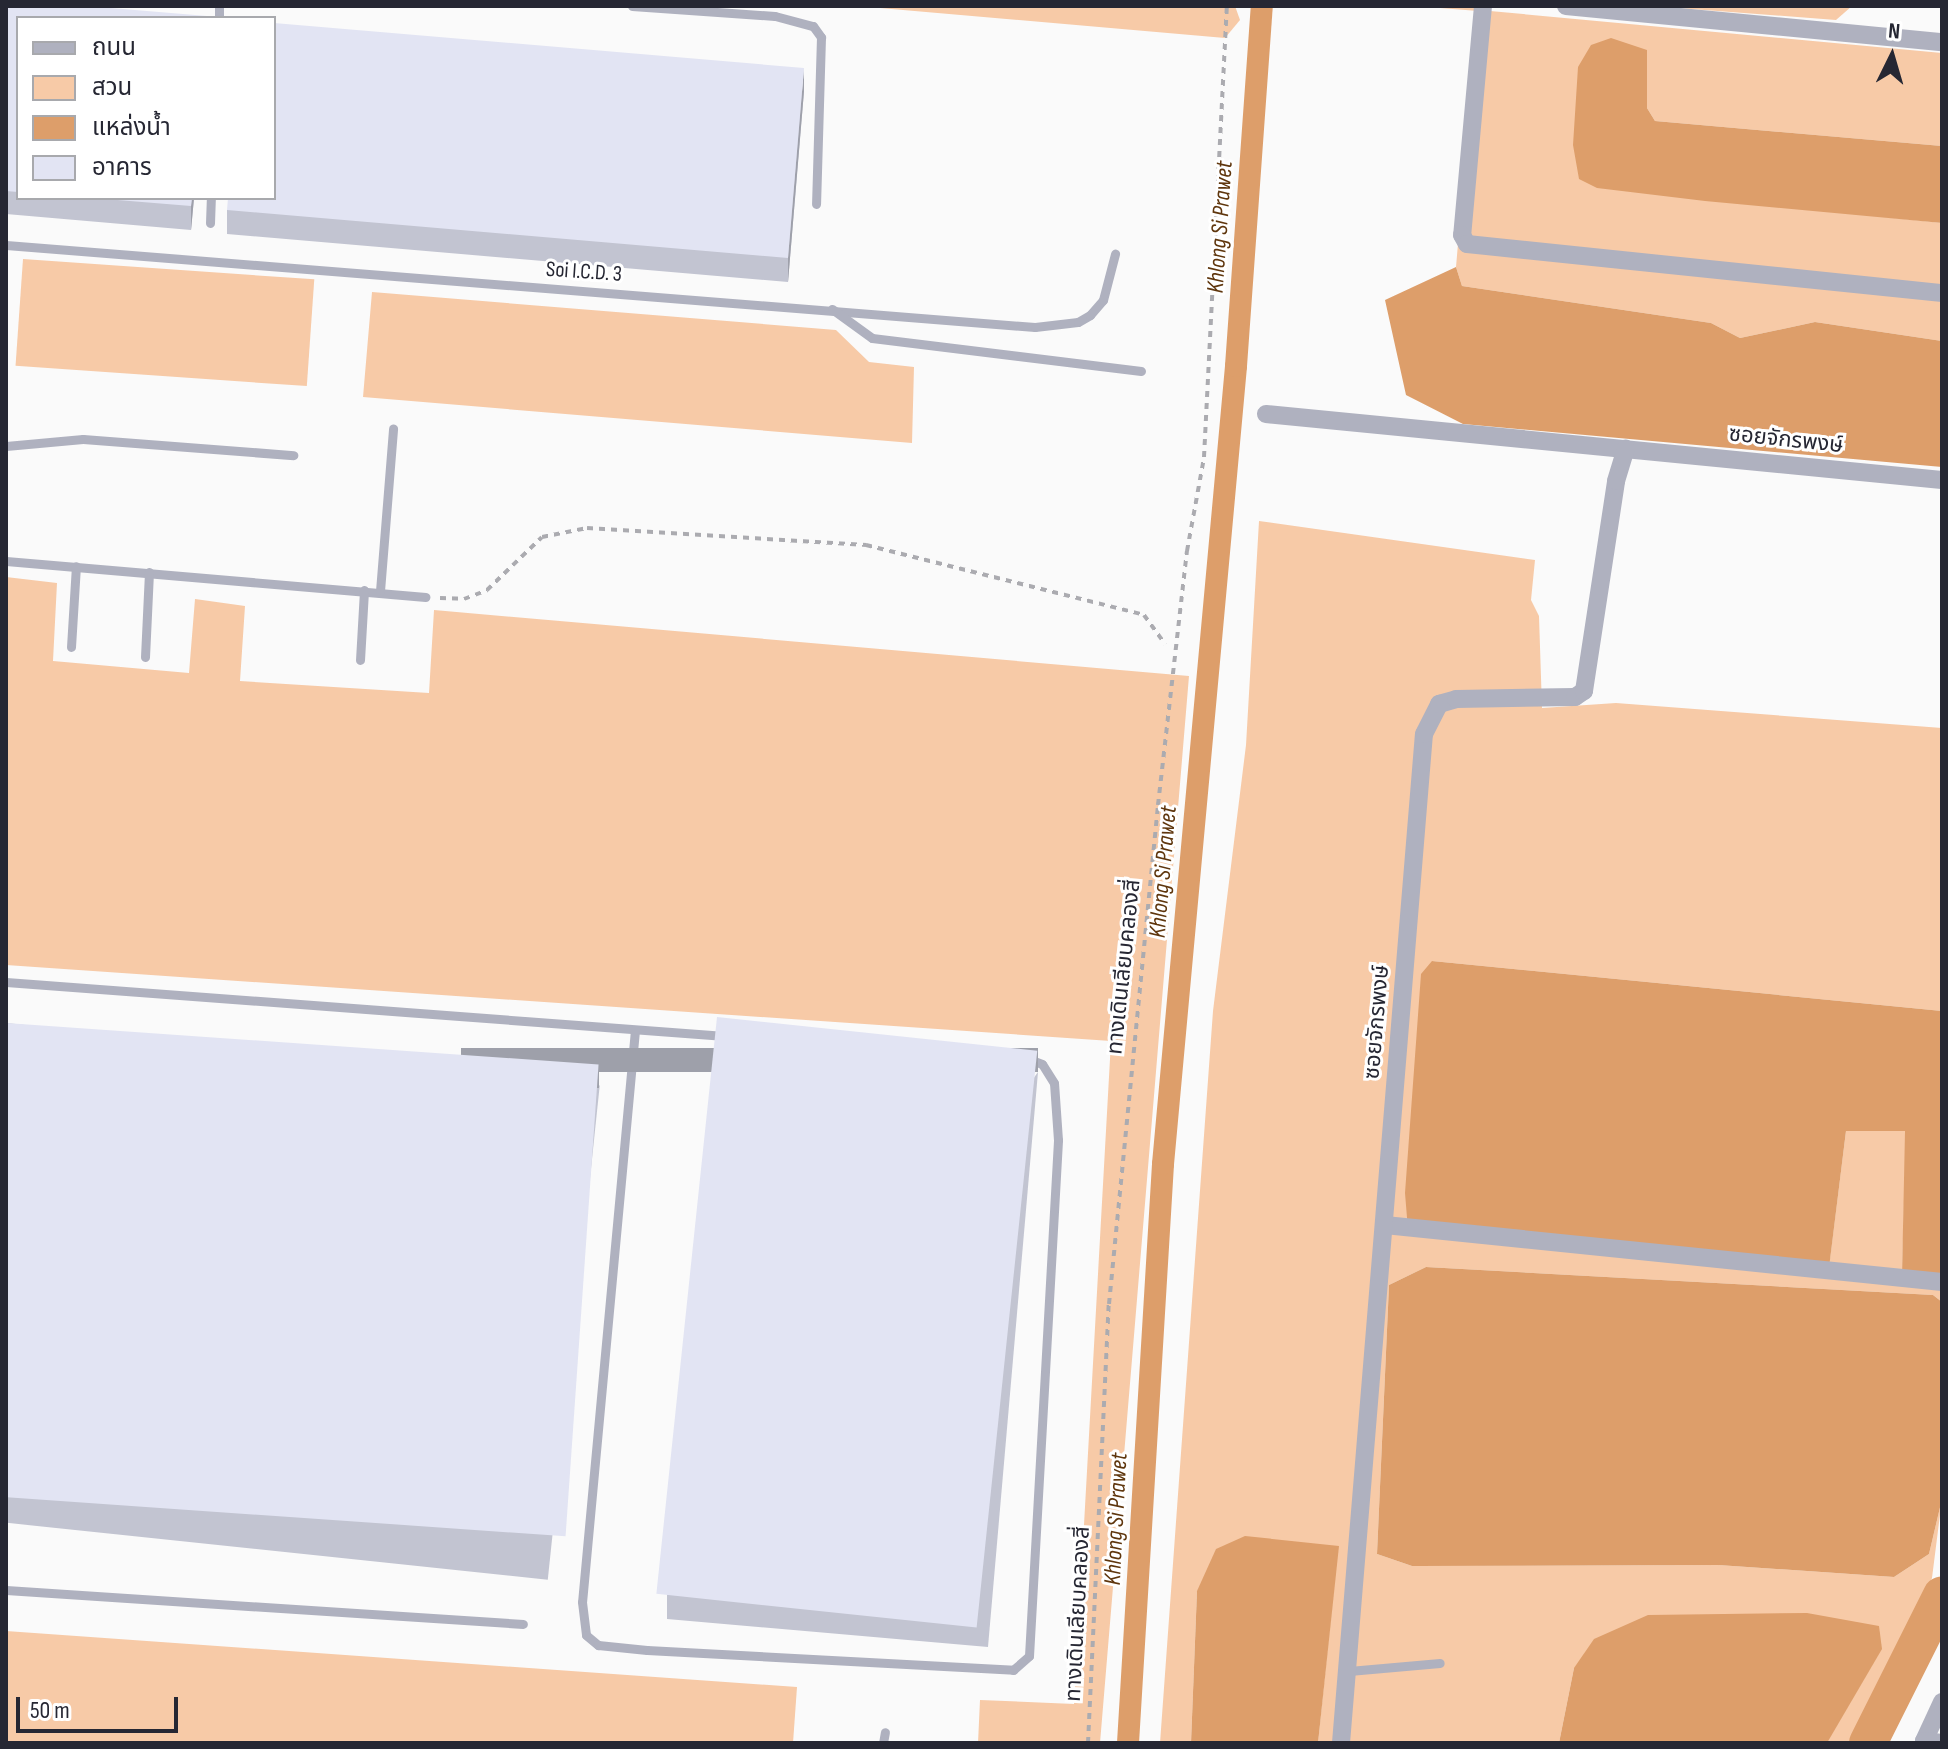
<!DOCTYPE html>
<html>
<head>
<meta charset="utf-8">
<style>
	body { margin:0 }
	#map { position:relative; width:1948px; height:1749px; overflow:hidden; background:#fafafa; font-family:"Sofia Sans Condensed","Noto Sans Thai",sans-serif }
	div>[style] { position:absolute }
	.green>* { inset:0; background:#f7caa7; transform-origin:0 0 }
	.water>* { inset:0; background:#dd9e6a }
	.canal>* { height:22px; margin:-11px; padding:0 11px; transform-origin:11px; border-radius:11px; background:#dd9e6a }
	.river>* { height:38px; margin:-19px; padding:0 19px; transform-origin:19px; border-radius:19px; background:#dd9e6a }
	.path>* { height:4px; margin-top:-2px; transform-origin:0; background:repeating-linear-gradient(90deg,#ababb0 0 6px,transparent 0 12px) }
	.lane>* { height:9px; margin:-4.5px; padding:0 4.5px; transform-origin:4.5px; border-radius:4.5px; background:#afb1bf }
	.street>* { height:18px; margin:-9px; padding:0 9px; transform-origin:9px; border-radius:9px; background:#afb1bf }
	.wall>* { inset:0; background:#c2c4d1; transform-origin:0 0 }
	.shaded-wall>* { inset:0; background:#9ea0aa; transform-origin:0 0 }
	.building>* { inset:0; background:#e2e4f3; transform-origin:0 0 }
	span { translate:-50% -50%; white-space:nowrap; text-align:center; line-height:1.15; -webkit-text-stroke:6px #fff; paint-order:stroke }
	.street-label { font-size:22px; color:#262733 }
	.water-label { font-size:24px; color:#5f360d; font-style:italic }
	.frame { position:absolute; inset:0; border:8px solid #262733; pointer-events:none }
	.legend { position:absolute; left:16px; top:16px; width:260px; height:184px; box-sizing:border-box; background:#fff; border:2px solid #a8a9ad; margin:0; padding:10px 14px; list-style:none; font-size:24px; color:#262733 }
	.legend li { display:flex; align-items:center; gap:16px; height:40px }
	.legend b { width:40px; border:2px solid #a8a9ad }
	.north { position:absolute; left:1852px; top:16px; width:80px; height:80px; -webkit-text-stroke:6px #fff; paint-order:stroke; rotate:5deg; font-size:22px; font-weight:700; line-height:32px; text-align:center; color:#262733 }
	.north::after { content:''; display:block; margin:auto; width:28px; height:36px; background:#262733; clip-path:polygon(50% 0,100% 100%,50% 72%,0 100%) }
	.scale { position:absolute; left:16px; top:1697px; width:162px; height:36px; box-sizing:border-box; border:4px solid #262733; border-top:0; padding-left:10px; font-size:24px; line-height:28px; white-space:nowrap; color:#262733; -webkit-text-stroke:6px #fff; paint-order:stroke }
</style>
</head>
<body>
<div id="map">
	<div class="green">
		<div style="clip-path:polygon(857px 6px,1235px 6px,1240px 20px,1225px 38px)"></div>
		<div style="clip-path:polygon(1415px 6px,1479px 6px,1479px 10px,1942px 53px,1942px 146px,1655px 121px,1647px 108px,1647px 50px,1636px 191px,1942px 223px,1942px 341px,1815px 322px,1740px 338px,1711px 323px,1462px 286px,1456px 267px,1478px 11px)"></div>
		<div style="clip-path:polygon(1652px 6px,1852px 6px,1836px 20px)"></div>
		<div style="left:23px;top:259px;width:292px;height:107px;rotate:4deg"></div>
		<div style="clip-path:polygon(372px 292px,836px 330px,869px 362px,914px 367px,912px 443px,363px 397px)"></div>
		<div style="clip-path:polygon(1259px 521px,1535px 560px,1531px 600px,1539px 616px,1542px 708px,1616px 703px,1942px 728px,1942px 1011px,1432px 961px,1829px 1267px,1846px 1131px,1906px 1131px,1902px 1274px,1942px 1276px,1942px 1302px,1933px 1295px,1426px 1267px,1389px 1285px,1377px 1554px,1412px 1566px,1718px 1565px,1894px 1577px,1929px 1554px,1942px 1499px,1932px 1578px,1865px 1743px,1827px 1743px,1833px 1726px,1574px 1668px,1559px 1743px,1318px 1743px,1338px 1546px,1197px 1591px,1191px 1743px,1160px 1743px,1213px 1011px,1246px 745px)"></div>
		<div style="clip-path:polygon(6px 577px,57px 583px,53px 661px,189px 673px,195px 599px,245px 606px,240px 681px,429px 693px,434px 610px,1189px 676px,1100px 1743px,978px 1743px,980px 1700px,1074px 1704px,1111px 1041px,6px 965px)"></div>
		<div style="clip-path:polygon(6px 1631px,797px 1687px,793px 1743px,6px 1743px)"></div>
	</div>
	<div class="water">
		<div style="clip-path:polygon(1611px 38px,1647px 50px,1647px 108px,1655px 121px,1942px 146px,1942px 223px,1705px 201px,1597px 188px,1579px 179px,1573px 145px,1578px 67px,1591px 45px)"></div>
		<div style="clip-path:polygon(1456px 267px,1462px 286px,1711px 323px,1740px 338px,1815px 322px,1942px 341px,1942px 467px,1463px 424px,1406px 395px,1385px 300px)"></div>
		<div style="clip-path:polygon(1432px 961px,1942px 1011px,1942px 1276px,1902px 1274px,1905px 1131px,1846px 1131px,1829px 1268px,1408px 1230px,1405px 1193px,1421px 974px)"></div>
		<div style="clip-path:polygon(1426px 1267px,1933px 1295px,1942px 1302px,1942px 1499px,1929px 1554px,1894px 1577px,1718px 1565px,1412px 1566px,1377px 1554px,1389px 1285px)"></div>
		<div style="clip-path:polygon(1245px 1536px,1339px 1546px,1318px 1743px,1191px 1743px,1197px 1591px,1216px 1549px)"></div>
		<div style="clip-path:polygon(1807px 1613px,1879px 1626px,1882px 1649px,1827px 1743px,1559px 1743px,1574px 1668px,1594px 1639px,1648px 1615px)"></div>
	</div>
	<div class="canal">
		<div style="left:1128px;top:1743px;width:580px;rotate:-86.54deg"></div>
		<div style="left:1163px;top:1164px;width:801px;rotate:-84.77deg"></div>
		<div style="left:1236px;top:366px;width:361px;rotate:-85.9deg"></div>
	</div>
	<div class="river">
		<div style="left:1868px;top:1743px;width:165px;rotate:-63.4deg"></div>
	</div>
	<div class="path">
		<div style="left:440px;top:598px;width:24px;rotate:2deg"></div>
		<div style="left:464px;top:599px;width:25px;rotate:-21deg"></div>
		<div style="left:487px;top:590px;width:76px;rotate:-43.9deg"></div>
		<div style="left:542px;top:537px;width:46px;rotate:-11.3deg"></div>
		<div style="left:587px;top:528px;width:280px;rotate:3.5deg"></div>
		<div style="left:866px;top:545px;width:287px;rotate:14.1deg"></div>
		<div style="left:1144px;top:615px;width:36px;rotate:54deg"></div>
		<div style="left:1088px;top:1743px;width:440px;rotate:-87.3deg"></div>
		<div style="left:1109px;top:1304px;width:501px;rotate:-84.39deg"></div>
		<div style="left:1158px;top:805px;width:256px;rotate:-83.5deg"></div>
		<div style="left:1187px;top:551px;width:96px;rotate:-79.7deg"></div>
		<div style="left:1204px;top:457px;width:452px;rotate:-87.1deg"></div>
	</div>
	<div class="lane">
		<div style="left:632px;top:6px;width:143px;rotate:4deg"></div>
		<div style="left:775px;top:16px;width:39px;rotate:15deg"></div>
		<div style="left:813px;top:26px;width:14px;rotate:54deg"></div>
		<div style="left:821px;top:37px;width:167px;rotate:91.7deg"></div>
		<div style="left:219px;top:18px;width:12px;rotate:-90deg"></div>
		<div style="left:210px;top:223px;width:25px;rotate:-88deg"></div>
		<div style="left:6px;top:245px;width:1032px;rotate:4.56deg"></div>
		<div style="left:1035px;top:327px;width:43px;rotate:-6.6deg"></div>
		<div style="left:1078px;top:322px;width:14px;rotate:-30deg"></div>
		<div style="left:1090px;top:315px;width:20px;rotate:-49deg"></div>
		<div style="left:1103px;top:300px;width:48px;rotate:-75.4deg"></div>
		<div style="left:832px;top:309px;width:49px;rotate:35.9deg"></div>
		<div style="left:872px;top:338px;width:271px;rotate:7deg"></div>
		<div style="left:6px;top:446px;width:77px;rotate:-5.2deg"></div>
		<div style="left:83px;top:439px;width:211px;rotate:4.4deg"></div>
		<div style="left:6px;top:561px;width:421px;rotate:4.9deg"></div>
		<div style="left:380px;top:591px;width:163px;rotate:-85.4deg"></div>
		<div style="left:71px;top:647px;width:81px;rotate:-86.5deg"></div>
		<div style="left:145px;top:657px;width:85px;rotate:-87.3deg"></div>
		<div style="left:360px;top:660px;width:70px;rotate:-86.7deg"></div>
		<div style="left:6px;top:982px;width:721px;rotate:4.3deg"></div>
		<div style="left:635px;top:1030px;width:574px;rotate:95.29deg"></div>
		<div style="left:582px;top:1602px;width:33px;rotate:83deg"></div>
		<div style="left:586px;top:1635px;width:16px;rotate:40deg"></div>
		<div style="left:598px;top:1645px;width:49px;rotate:5.8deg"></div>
		<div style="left:647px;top:1650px;width:367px;rotate:3.1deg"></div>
		<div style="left:1013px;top:1670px;width:21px;rotate:-41deg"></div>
		<div style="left:1029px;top:1656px;width:517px;rotate:-86.78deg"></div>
		<div style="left:1058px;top:1140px;width:57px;rotate:-94deg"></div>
		<div style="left:1054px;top:1083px;width:22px;rotate:-122deg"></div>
		<div style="left:1042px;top:1064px;width:17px;rotate:-159deg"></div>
		<div style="left:6px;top:1590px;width:518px;rotate:3.76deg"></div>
		<div style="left:1349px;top:1671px;width:91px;rotate:-5deg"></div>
		<div style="left:883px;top:1743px;width:11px;rotate:-80deg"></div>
	</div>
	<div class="street">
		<div style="left:1483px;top:6px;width:230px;rotate:95.2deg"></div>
		<div style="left:1462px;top:235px;width:10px;rotate:61deg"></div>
		<div style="left:1467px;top:244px;width:478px;rotate:5.9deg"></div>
		<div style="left:1566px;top:6px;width:378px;rotate:5.5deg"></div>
		<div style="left:1266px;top:414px;width:679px;rotate:5.58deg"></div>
		<div style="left:1385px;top:1225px;width:560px;rotate:5.84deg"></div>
		<div style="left:1942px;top:1702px;width:43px;rotate:114.8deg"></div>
		<div style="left:1924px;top:1741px;width:18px;rotate:6deg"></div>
		<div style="left:1341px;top:1743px;width:1012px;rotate:-85.3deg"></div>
		<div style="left:1424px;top:734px;width:34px;rotate:-63deg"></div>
		<div style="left:1439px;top:704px;width:18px;rotate:-16deg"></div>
		<div style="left:1456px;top:699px;width:119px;rotate:-1deg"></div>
		<div style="left:1575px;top:697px;width:11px;rotate:-34deg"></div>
		<div style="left:1584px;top:691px;width:212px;rotate:-81.3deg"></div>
		<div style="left:1616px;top:481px;width:34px;rotate:-73deg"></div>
	</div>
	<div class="wall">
		<div style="clip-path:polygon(6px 6px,18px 18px,18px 198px,194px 198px,191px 230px,6px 214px)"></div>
		<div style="clip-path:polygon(804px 91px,788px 282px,227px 234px,227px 210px)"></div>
		<div style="left:6px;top:1023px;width:597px;height:497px;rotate:6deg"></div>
		<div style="clip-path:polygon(1038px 1072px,988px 1647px,667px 1619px,667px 1595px)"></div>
	</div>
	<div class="shaded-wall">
		<div style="clip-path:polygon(804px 68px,804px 91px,788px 282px,788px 258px)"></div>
		<div style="clip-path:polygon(192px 198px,194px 198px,191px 230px,191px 206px)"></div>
		<div style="left:1038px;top:1048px;width:24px;height:577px;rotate:90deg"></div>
		<div style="left:599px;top:1065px;width:23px;height:471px;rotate:90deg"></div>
	</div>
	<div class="building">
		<div style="clip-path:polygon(6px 6px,87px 6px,207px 16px,207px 18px,18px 18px,18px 192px,6px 191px)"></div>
		<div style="clip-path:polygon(274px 23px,804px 68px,788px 258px,227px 210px,228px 198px,274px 198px)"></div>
		<div style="clip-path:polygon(93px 198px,192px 198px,191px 206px)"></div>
		<div style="left:717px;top:1017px;width:322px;height:580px;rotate:6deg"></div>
		<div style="left:6px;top:1023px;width:594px;height:473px;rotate:4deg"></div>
	</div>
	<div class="street-label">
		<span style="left:584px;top:272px;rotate:4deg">Soi I.C.D. 3</span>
		<span style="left:1786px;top:440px;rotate:6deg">ซอยจักรพงษ์</span>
		<span style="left:1124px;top:967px;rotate:-84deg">ทางเดินเลียบคลองสี่</span>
		<span style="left:1377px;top:1022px;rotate:-85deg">ซอยจักรพงษ์</span>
		<span style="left:1078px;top:1614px;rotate:-87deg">ทางเดินเลียบคลองสี่</span>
	</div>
	<div class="water-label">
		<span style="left:1220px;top:227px;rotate:-86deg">Khlong Si Prawet</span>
		<span style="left:1163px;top:872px;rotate:-85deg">Khlong Si Prawet</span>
		<span style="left:1116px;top:1519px;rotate:-87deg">Khlong Si Prawet</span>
	</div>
	<div class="frame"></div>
	<ul class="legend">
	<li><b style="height:10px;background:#afb1bf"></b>ถนน</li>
	<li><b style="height:22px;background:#f7caa7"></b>สวน</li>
	<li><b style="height:22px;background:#dd9e6a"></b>แหล่งน้ำ</li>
	<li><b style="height:22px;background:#e2e4f3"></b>อาคาร</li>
	</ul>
	<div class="north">N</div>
	<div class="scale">50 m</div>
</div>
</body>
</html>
